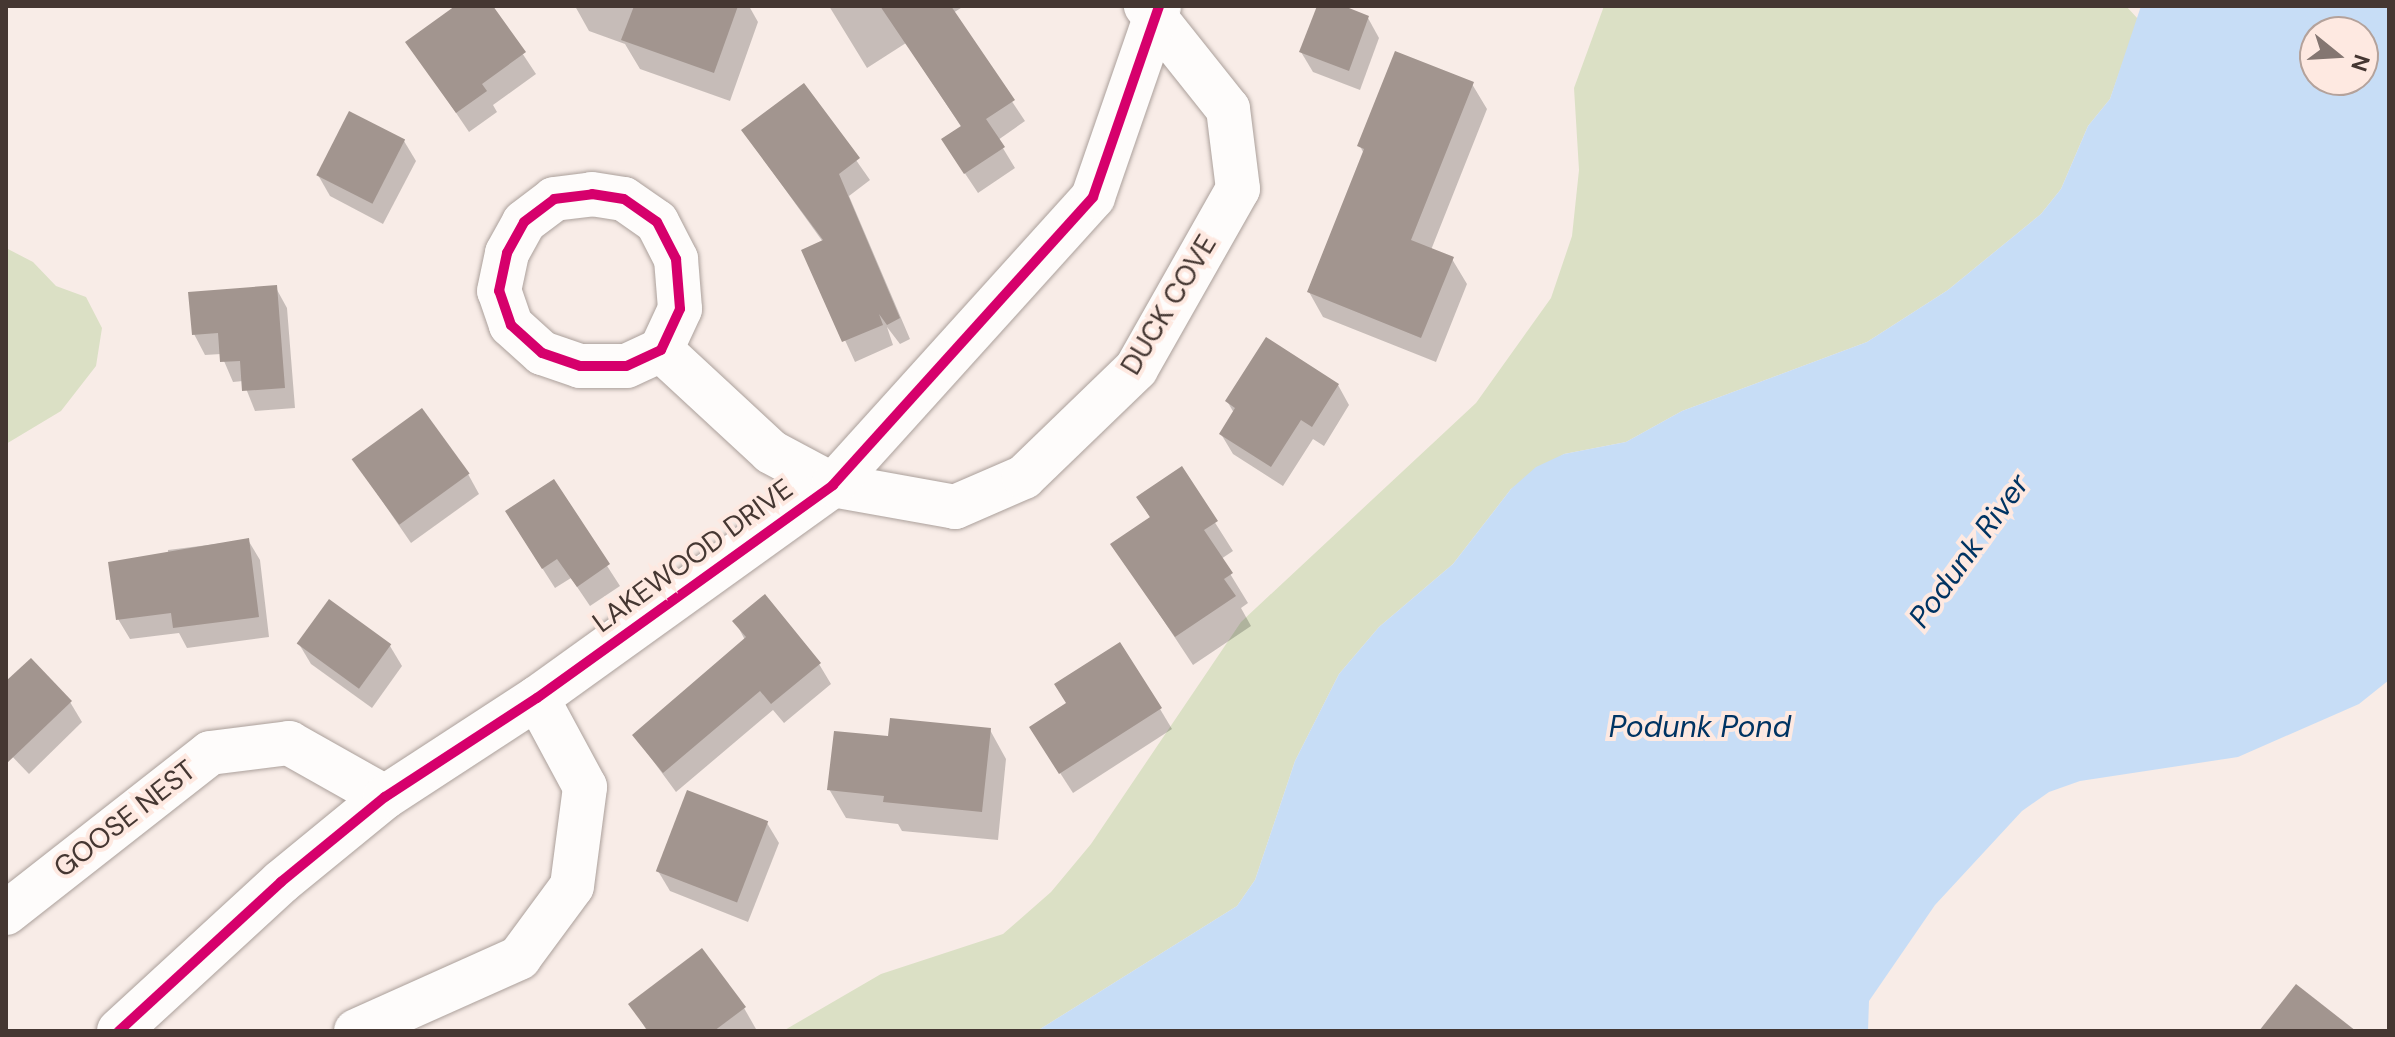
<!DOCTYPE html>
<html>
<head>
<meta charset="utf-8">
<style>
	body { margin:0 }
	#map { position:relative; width:2395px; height:1037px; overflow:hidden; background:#f8ece7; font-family:"DM Sans",sans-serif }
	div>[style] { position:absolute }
	.green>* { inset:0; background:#dbe0c5 }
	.water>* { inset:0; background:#c7ddf6 }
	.shadow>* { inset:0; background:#0003 }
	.building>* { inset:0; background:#a2958f; transform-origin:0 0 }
	.roads { filter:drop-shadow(0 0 2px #aba09b) drop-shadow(0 0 2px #aba09b) }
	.street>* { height:44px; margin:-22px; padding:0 22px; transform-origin:22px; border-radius:22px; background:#fefcfb }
	.cycleway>* { height:10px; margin:-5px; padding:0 5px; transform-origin:5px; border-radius:5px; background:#d6006c }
	span { translate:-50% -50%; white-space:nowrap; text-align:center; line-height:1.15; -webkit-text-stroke:8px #fee9e1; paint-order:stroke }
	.street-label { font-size:28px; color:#453732 }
	.water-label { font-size:30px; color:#003463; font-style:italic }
	.frame { position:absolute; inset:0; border:8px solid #453732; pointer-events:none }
	.north { position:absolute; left:2299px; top:16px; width:80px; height:80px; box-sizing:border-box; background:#fee9e1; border:2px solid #b4a29b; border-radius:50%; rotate:108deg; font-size:22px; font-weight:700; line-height:32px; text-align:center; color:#453732 }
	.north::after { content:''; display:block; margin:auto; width:28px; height:36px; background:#847671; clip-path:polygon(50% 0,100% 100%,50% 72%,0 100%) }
</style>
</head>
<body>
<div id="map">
	<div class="green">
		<div style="clip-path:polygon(1604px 6px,2126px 6px,2138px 19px,2110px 99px,2088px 126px,2061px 189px,2041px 214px,1948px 290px,1867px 342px,1682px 411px,1626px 442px,1564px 454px,1511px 489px,1453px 564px,1379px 627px,1339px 674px,1295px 761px,1255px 880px,1237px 906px,1037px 1031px,783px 1031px,881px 974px,1003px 934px,1051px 892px,1091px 844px,1241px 622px,1476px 403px,1551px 298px,1572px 236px,1579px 170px,1574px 88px)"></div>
		<div style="clip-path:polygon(6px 248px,33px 262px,56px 286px,86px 297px,102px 328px,96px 366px,61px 411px,6px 444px)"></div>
	</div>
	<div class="water">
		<div style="clip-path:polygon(evenodd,2141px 6px,2389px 6px,2389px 680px,2359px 704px,2238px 757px,2080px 781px,2049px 792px,2022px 811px,1935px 905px,1869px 1001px,1868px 1031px,1037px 1031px,1237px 906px,1255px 880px,1295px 761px,1339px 674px,1379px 627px,1453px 564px,1511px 489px,1536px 467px,1564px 454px,1626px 442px,1682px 411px,1867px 342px,1948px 290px,2041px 214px,2061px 189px,2088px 126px,2110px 99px,2141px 6px,2315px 32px,2363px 32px,2363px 80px,2315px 80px,2315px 32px)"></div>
	</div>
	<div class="shadow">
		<div style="clip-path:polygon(458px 6px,491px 6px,536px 74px,493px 105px,497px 112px,469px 132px,408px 42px)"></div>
		<div style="clip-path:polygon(575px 6px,749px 6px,758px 22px,730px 101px,640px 69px,625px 44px,589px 31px)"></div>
		<div style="clip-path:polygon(829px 6px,964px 6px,953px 13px,1025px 121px,998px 140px,1015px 168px,978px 193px,956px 160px,962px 128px,906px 43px,867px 68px)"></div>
		<div style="clip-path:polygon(1319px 6px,1338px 6px,1368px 18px,1379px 38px,1360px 90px,1313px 72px,1301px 52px)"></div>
		<div style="clip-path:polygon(1472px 84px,1487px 109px,1431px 250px,1452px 259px,1467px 284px,1436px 362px,1323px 317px,1309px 292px,1364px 154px,1360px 146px)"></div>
		<div style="clip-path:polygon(804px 86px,870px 180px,849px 196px,910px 339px,900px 344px,887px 327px,893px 345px,855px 362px,804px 251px,823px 242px,743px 131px)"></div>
		<div style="clip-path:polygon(404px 141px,416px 161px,383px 224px,330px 196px,318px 175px)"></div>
		<div style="clip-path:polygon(276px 288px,287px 308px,295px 408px,255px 411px,243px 381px,233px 382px,221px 354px,205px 355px,194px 334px)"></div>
		<div style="clip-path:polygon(1338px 385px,1349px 405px,1324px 446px,1313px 439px,1283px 486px,1233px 454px,1221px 434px,1234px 413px,1227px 401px)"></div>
		<div style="clip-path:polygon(354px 460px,468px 474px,479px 494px,411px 543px)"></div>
		<div style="clip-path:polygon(1181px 469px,1233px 551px,1221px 559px,1248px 603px,1241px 608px,1251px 626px,1193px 665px,1113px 544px,1151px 519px,1138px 498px)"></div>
		<div style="clip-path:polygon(553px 482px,620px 586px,590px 606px,571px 578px,555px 588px,519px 532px)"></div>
		<div style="clip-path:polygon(248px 540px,260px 560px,269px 637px,187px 648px,179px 633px,130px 639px,118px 619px,168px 556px,168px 550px)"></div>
		<div style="clip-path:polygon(735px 621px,819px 664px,831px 684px,784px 723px,773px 710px,676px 792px,634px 735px,745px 640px)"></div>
		<div style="clip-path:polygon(299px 644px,390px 646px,402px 666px,372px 708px,311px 664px)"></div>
		<div style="clip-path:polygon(6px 684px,70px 702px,82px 722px,29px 774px,6px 750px)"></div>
		<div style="clip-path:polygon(1068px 704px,1160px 709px,1172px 729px,1073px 793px,1044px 748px)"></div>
		<div style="clip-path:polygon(990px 730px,1006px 759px,998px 840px,902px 831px,898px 824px,846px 818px,829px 789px,890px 738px)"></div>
		<div style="clip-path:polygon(767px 823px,779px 843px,748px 922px,670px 891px,658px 871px)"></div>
		<div style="clip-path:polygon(631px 1004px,744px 1008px,756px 1029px,647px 1031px)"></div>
	</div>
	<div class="building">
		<div style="clip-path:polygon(455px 6px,493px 6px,526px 52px,482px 84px,487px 91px,456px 113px,405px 42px)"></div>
		<div style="clip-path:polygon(634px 6px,738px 6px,714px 73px,621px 40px)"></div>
		<div style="clip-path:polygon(880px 6px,951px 6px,1015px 100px,986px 119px,1005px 147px,964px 174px,941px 139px,961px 126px)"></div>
		<div style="clip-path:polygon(1317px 6px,1344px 6px,1369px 16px,1349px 71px,1299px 52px)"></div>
		<div style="clip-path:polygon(1395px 51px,1474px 82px,1411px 240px,1454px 257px,1421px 338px,1307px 292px,1364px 149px,1357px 146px)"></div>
		<div style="clip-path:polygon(804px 83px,860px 158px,839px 174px,900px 318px,887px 325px,879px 314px,883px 325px,842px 342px,801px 250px,823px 240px,741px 130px)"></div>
		<div style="left:349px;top:111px;width:63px;height:72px;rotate:27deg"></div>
		<div style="clip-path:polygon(277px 285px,285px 388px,242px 391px,240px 361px,220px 362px,218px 333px,192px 335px,188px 292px)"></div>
		<div style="clip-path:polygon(1266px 337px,1339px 384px,1312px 427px,1301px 420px,1271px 467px,1219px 434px,1235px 408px,1225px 401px)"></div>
		<div style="left:422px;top:408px;width:81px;height:87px;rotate:54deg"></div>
		<div style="clip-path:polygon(1182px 466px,1218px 521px,1204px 530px,1233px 573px,1224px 579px,1236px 596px,1175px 637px,1110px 544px,1150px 517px,1136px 497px)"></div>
		<div style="clip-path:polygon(554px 479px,610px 564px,577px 587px,557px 559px,542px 569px,505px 511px)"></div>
		<div style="clip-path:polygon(249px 538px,259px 617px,173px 628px,171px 613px,116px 620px,108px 562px)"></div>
		<div style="clip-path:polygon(765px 594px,821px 663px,771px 704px,760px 691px,663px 773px,632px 735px,746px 637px,732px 621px)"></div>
		<div style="left:329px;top:599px;width:77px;height:55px;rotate:36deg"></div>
		<div style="clip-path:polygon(1120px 642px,1162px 708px,1059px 774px,1029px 727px,1066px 703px,1054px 684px)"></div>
		<div style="clip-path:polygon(31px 658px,72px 701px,6px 764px,6px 681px)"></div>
		<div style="clip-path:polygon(890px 718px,991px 728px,982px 812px,883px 802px,884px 796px,827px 790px,834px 731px,888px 736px)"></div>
		<div style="left:687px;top:790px;width:87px;height:87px;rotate:21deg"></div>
		<div style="clip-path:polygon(702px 948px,746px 1007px,714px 1031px,648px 1031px,628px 1004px)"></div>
		<div style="clip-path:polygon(2296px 984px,2356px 1031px,2259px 1031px)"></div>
	</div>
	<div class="roads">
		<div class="street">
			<div style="left:592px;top:194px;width:32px;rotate:9deg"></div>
			<div style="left:624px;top:199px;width:40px;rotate:34.9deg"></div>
			<div style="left:657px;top:222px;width:42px;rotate:62.8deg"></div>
			<div style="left:676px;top:259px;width:50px;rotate:85.4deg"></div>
			<div style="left:680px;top:309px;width:45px;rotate:114.9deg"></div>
			<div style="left:661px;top:350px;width:38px;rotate:155deg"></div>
			<div style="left:626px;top:366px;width:46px;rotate:180deg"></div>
			<div style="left:580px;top:366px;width:40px;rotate:-161.1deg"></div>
			<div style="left:542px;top:353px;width:42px;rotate:-137.9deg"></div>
			<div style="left:511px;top:325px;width:36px;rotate:-109deg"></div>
			<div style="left:499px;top:291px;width:39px;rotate:-78deg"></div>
			<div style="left:507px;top:253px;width:35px;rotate:-61deg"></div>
			<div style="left:524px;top:222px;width:38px;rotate:-37deg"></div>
			<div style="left:554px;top:199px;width:38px;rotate:-7deg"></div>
			<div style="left:661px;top:350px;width:150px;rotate:42.8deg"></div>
			<div style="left:771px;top:452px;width:70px;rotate:28deg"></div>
			<div style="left:833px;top:485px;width:124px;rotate:10.2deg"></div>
			<div style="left:955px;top:507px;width:75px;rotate:-23.5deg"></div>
			<div style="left:1024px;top:477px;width:156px;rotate:-44deg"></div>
			<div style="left:1136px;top:369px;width:207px;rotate:-60.5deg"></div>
			<div style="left:1238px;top:189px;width:81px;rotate:-97.1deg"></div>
			<div style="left:1228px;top:109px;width:132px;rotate:-128.5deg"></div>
			<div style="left:6px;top:913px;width:259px;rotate:-38.1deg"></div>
			<div style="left:210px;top:753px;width:80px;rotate:-7.2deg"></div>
			<div style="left:289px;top:743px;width:110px;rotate:29.4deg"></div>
			<div style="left:119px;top:1031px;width:220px;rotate:-42.6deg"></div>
			<div style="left:281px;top:882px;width:134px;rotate:-39.3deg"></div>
			<div style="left:385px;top:797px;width:181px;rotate:-33.1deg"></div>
			<div style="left:537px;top:698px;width:365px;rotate:-35.7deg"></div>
			<div style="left:833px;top:485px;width:388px;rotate:-47.9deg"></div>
			<div style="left:1093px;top:197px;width:202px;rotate:-70.9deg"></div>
			<div style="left:356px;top:1031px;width:179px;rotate:-24.1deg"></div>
			<div style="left:519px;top:958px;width:89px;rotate:-53.6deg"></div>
			<div style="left:572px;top:886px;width:100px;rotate:-82.5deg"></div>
			<div style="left:585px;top:787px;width:101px;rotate:-118.3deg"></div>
		</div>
	</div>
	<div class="cycleway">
		<div style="left:592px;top:194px;width:32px;rotate:9deg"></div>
		<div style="left:624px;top:199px;width:40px;rotate:34.9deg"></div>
		<div style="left:657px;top:222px;width:42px;rotate:62.8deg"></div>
		<div style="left:676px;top:259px;width:50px;rotate:85.4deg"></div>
		<div style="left:680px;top:309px;width:45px;rotate:114.9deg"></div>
		<div style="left:661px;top:350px;width:38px;rotate:155deg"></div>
		<div style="left:626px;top:366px;width:46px;rotate:180deg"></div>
		<div style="left:580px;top:366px;width:40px;rotate:-161.1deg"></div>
		<div style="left:542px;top:353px;width:42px;rotate:-137.9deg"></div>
		<div style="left:511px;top:325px;width:36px;rotate:-109deg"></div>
		<div style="left:499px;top:291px;width:39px;rotate:-78deg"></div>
		<div style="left:507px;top:253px;width:35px;rotate:-61deg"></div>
		<div style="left:524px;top:222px;width:38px;rotate:-37deg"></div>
		<div style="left:554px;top:199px;width:38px;rotate:-7deg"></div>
		<div style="left:119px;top:1031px;width:220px;rotate:-42.6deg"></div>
		<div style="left:281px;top:882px;width:134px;rotate:-39.3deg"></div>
		<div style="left:385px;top:797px;width:181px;rotate:-33.1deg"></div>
		<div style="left:537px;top:698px;width:365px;rotate:-35.7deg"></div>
		<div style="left:833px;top:485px;width:388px;rotate:-47.9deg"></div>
		<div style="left:1093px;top:197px;width:202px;rotate:-70.9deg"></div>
	</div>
	<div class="street-label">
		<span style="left:1169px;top:305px;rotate:-59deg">DUCK COVE</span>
		<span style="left:693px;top:556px;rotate:-36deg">LAKEWOOD DRIVE</span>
		<span style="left:125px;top:819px;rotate:-38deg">GOOSE NEST</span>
	</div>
	<div class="water-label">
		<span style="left:1969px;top:551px;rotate:-54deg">Podunk River</span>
		<span style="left:1700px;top:727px">Podunk Pond</span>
	</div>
	<div class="frame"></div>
	<div class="north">N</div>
</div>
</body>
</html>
